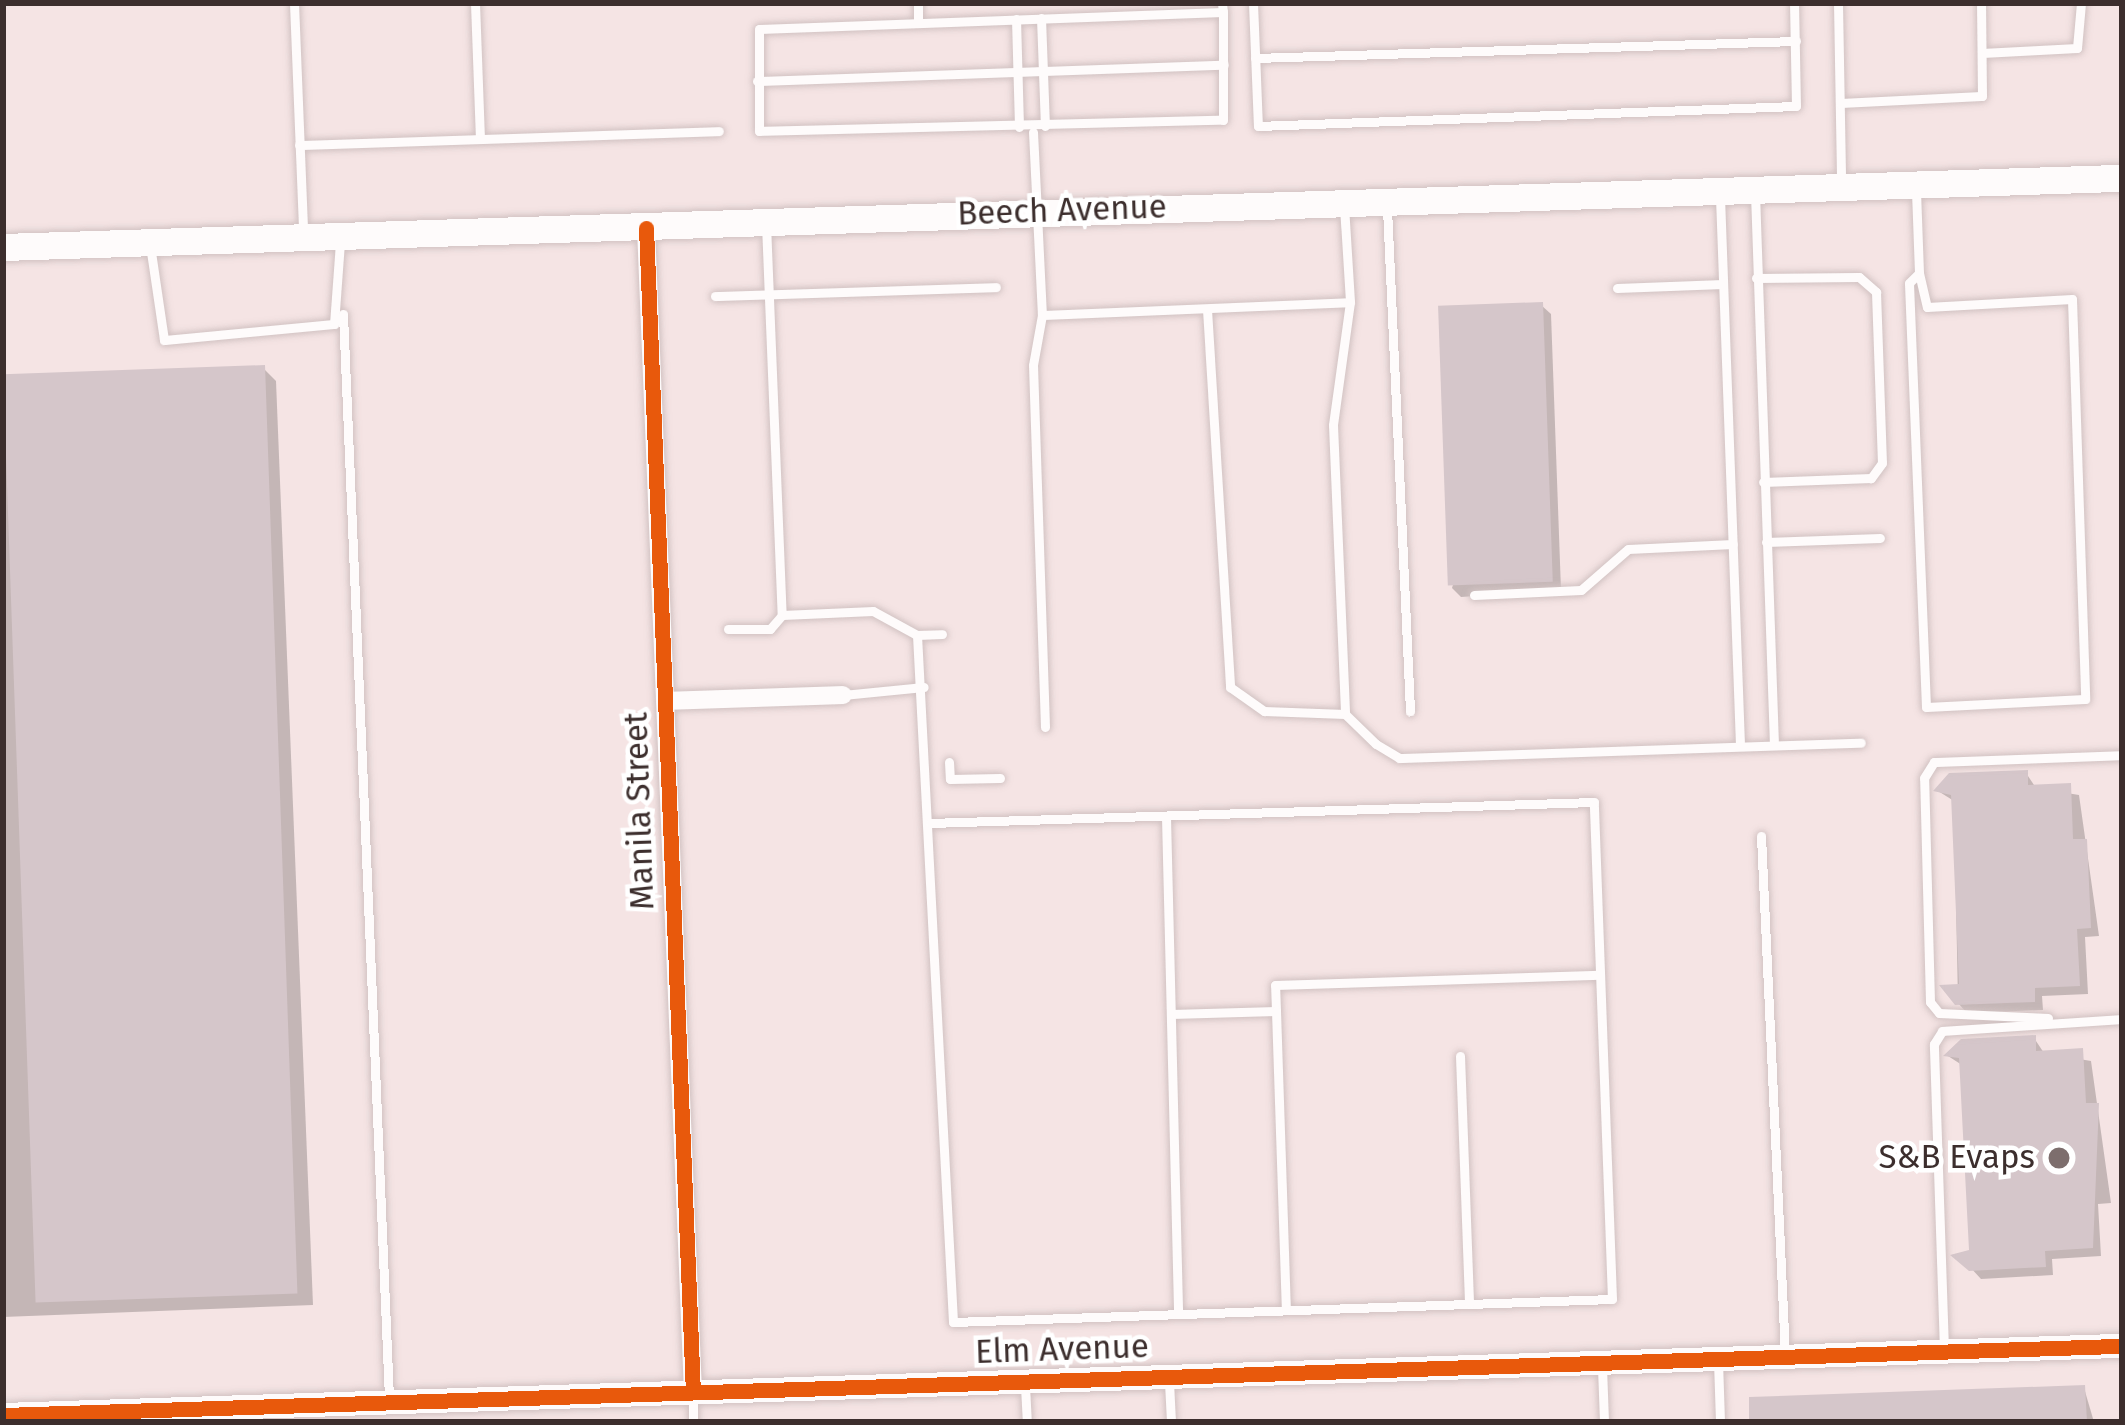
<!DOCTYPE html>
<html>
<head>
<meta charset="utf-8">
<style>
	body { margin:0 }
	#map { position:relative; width:2125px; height:1425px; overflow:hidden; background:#f5e4e4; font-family:"Fira Sans",sans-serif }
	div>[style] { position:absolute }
	.shadow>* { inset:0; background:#0003 }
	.building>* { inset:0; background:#d5c6ca; transform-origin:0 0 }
	.roads { filter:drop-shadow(0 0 3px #d1c2c2) drop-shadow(0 0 3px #d1c2c2) }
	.service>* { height:9px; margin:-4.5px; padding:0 4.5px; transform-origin:4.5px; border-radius:4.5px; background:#fefbfb }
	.minor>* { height:18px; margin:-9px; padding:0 9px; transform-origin:9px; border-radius:9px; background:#fefbfb }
	.tertiary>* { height:24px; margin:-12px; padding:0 12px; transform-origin:12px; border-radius:12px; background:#fefbfb }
	.secondary>* { height:27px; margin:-13.5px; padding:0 13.5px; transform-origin:13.5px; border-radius:13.5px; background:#fefbfb }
	.cycleway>* { height:15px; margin:-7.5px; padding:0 7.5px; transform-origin:7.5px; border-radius:7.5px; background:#e8590c }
	.dots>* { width:33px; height:33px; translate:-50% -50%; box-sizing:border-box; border:6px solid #fff; border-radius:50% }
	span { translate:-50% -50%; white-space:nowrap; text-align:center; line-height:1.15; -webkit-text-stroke:9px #fff; paint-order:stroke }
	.street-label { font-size:33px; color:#3c2e2d }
	.poi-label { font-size:33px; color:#3c2e2d }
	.right { translate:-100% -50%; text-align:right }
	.frame { position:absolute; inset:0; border:6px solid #3c2e2d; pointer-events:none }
</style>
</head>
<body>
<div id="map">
	<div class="shadow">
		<div style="clip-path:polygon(1541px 305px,1551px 314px,1561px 590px,1461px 597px,1452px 588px)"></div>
		<div style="clip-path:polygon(263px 368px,276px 381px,313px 1305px,3px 1317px,3px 378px)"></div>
		<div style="clip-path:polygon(2026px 773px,2036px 788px,2079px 795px,2099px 936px,2085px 937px,2088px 994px,2042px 996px,2043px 1010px,1967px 1013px,1958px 1003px,1954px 801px,1938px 791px)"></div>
		<div style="clip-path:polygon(2034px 1038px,2044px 1053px,2091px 1061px,2111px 1203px,2098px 1204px,2101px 1256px,2052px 1259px,2053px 1275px,1981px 1279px,1957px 1253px,1972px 1253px,1962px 1065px,1948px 1056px)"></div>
		<div style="clip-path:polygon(2084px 1388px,2094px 1422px,1752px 1422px)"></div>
	</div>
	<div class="building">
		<div style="left:1543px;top:302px;width:280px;height:105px;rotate:88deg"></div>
		<div style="left:265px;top:365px;width:929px;height:262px;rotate:88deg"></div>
		<div style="clip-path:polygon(2028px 770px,2028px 785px,2071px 783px,2073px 839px,2087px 839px,2091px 928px,2077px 929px,2080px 986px,2035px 988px,2035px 1002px,1955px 1005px,1939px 985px,1959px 984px,1951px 795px,1933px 791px,1949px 773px)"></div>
		<div style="clip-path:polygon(2036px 1035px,2036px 1051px,2083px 1048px,2086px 1103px,2099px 1103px,2093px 1248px,2045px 1251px,2046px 1267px,1969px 1271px,1950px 1255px,1969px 1250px,1959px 1058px,1943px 1056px,1961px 1039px)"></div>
		<div style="clip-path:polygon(2085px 1385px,2087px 1422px,1749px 1422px,1749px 1397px)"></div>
	</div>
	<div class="roads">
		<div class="service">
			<div style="left:294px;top:3px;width:228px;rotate:87.7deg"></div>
			<div style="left:475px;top:3px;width:136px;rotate:87.9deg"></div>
			<div style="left:918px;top:3px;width:19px;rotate:90deg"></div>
			<div style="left:1222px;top:3px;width:9px;rotate:84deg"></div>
			<div style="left:1223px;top:12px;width:464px;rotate:177.9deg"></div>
			<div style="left:759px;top:29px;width:102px;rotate:90deg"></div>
			<div style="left:759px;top:131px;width:464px;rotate:-1.4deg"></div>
			<div style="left:1223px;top:120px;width:108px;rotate:-90deg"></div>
			<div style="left:1253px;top:3px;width:123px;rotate:87.7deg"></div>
			<div style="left:1258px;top:126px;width:538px;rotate:-2.13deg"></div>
			<div style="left:1796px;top:106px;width:103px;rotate:-91.1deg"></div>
			<div style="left:1838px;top:3px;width:179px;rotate:89deg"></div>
			<div style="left:1041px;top:18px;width:108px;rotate:87.9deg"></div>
			<div style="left:1016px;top:19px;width:108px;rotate:88.4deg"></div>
			<div style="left:1982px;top:53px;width:95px;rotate:-3deg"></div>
			<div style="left:2077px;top:48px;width:45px;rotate:-84.9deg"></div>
			<div style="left:1255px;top:58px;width:541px;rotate:-1.8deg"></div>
			<div style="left:757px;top:81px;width:467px;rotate:-2deg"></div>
			<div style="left:1840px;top:103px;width:142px;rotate:-2.8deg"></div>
			<div style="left:1982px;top:96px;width:93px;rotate:-90.6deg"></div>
			<div style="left:1033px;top:132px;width:183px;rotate:87.2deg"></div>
			<div style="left:299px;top:145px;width:420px;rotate:-1.9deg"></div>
			<div style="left:1916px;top:191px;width:82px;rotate:87.9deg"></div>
			<div style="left:1755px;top:193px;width:552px;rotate:88.03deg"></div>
			<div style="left:1720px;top:197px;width:549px;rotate:87.91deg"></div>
			<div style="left:1344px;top:206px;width:96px;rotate:86.4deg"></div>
			<div style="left:1387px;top:208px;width:504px;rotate:87.38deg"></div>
			<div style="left:766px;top:224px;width:391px;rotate:87.7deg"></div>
			<div style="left:782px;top:615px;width:91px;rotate:-2.5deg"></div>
			<div style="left:873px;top:611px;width:50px;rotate:28.6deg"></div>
			<div style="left:917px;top:635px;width:688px;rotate:87deg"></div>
			<div style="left:953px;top:1322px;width:659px;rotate:-2deg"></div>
			<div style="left:1612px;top:1299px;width:497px;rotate:-92.1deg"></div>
			<div style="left:1594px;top:802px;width:664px;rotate:178.19deg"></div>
			<div style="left:150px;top:245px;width:96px;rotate:81.6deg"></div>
			<div style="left:164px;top:340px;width:171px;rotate:-5.4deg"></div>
			<div style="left:334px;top:324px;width:81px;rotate:-85.8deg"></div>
			<div style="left:1919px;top:273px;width:35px;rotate:77deg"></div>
			<div style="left:1927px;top:307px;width:145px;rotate:-3.2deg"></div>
			<div style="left:2072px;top:299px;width:400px;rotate:88.1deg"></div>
			<div style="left:2085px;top:699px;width:159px;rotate:177.1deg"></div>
			<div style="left:1926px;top:707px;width:424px;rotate:-92.3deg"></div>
			<div style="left:1909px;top:283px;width:14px;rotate:-45deg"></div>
			<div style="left:1756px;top:278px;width:103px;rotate:-0.6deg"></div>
			<div style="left:1859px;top:277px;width:23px;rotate:41deg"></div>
			<div style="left:1876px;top:292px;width:171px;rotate:88deg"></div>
			<div style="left:1882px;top:463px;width:19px;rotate:126deg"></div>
			<div style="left:1871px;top:478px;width:108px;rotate:177.9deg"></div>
			<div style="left:1617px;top:288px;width:106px;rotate:-2.2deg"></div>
			<div style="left:715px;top:296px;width:281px;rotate:-1.8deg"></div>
			<div style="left:1207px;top:309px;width:379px;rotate:86.5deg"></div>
			<div style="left:1230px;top:687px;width:42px;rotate:35.2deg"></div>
			<div style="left:1264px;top:711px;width:81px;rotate:2.1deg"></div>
			<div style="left:343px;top:314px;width:1086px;rotate:87.57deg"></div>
			<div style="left:1766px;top:542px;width:114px;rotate:-2deg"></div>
			<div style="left:1474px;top:595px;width:107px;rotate:-2.7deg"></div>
			<div style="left:1581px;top:590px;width:62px;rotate:-41.1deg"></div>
			<div style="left:1628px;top:549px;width:105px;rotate:-2.7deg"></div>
			<div style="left:728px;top:629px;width:42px"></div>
			<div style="left:770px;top:629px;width:18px;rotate:-49deg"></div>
			<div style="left:917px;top:635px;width:25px;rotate:-2deg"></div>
			<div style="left:843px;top:695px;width:81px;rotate:-5.6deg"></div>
			<div style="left:1045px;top:727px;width:362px;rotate:-91.9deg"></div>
			<div style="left:1033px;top:365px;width:51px;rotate:-79.8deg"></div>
			<div style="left:1042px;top:315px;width:308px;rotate:-2.4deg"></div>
			<div style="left:1350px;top:302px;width:124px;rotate:97.9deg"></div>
			<div style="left:1333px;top:425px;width:289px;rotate:87.6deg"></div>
			<div style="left:1345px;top:714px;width:43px;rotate:44.1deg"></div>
			<div style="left:1376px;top:744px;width:27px;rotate:31deg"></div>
			<div style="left:1399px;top:758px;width:462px;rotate:-1.9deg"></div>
			<div style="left:949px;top:762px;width:17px;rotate:87deg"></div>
			<div style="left:950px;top:779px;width:50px;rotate:-1.1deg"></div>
			<div style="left:1166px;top:817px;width:497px;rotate:88.6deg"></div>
			<div style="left:1761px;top:836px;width:520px;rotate:87.35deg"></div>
			<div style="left:1276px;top:1011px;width:26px;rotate:-92deg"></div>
			<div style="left:1275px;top:985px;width:325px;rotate:-1.8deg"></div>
			<div style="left:1171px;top:1014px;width:105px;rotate:-1.6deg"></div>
			<div style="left:1276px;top:1011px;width:299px;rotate:88.1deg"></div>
			<div style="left:2048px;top:1018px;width:109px;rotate:-177.4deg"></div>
			<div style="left:1939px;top:1013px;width:14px;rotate:-129deg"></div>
			<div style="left:1930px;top:1002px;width:224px;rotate:-91.5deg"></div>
			<div style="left:1924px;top:778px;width:19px;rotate:-58deg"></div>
			<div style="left:1934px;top:762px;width:188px;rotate:-2.1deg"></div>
			<div style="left:1460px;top:1056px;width:248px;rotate:87.9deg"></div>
			<div style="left:1944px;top:1350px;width:306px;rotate:-91.9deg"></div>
			<div style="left:1934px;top:1044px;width:15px;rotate:-58deg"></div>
			<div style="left:1942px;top:1031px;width:180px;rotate:-3.8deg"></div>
			<div style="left:1718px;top:1361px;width:61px;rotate:88.1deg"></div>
			<div style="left:1602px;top:1367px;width:55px;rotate:87.9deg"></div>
			<div style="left:1169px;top:1382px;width:40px;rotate:87.1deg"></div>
			<div style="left:1025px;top:1386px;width:36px;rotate:87deg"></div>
			<div style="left:693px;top:1396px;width:26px;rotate:90deg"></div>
		</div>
		<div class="minor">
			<div style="left:646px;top:228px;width:1164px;rotate:87.69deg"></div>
			<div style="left:665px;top:701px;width:178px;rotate:-1.9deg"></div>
		</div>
		<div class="tertiary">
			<div style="left:3px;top:1415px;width:2120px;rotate:-1.87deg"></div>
		</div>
		<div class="secondary">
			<div style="left:3px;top:247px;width:2120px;rotate:-1.87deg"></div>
		</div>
	</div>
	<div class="cycleway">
		<div style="left:646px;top:228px;width:1164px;rotate:87.69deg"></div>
		<div style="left:3px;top:1415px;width:2120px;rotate:-1.87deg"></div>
	</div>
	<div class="dots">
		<div style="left:2059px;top:1158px;background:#7d6e6d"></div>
	</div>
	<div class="street-label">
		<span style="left:1062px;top:211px;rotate:-2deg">Beech Avenue</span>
		<span style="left:640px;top:811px;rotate:-92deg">Manila Street</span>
		<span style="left:1062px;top:1350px;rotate:-2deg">Elm Avenue</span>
	</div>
	<div class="poi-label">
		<span class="right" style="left:2035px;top:1158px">S&amp;B Evaps</span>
	</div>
	<div class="frame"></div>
</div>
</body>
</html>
